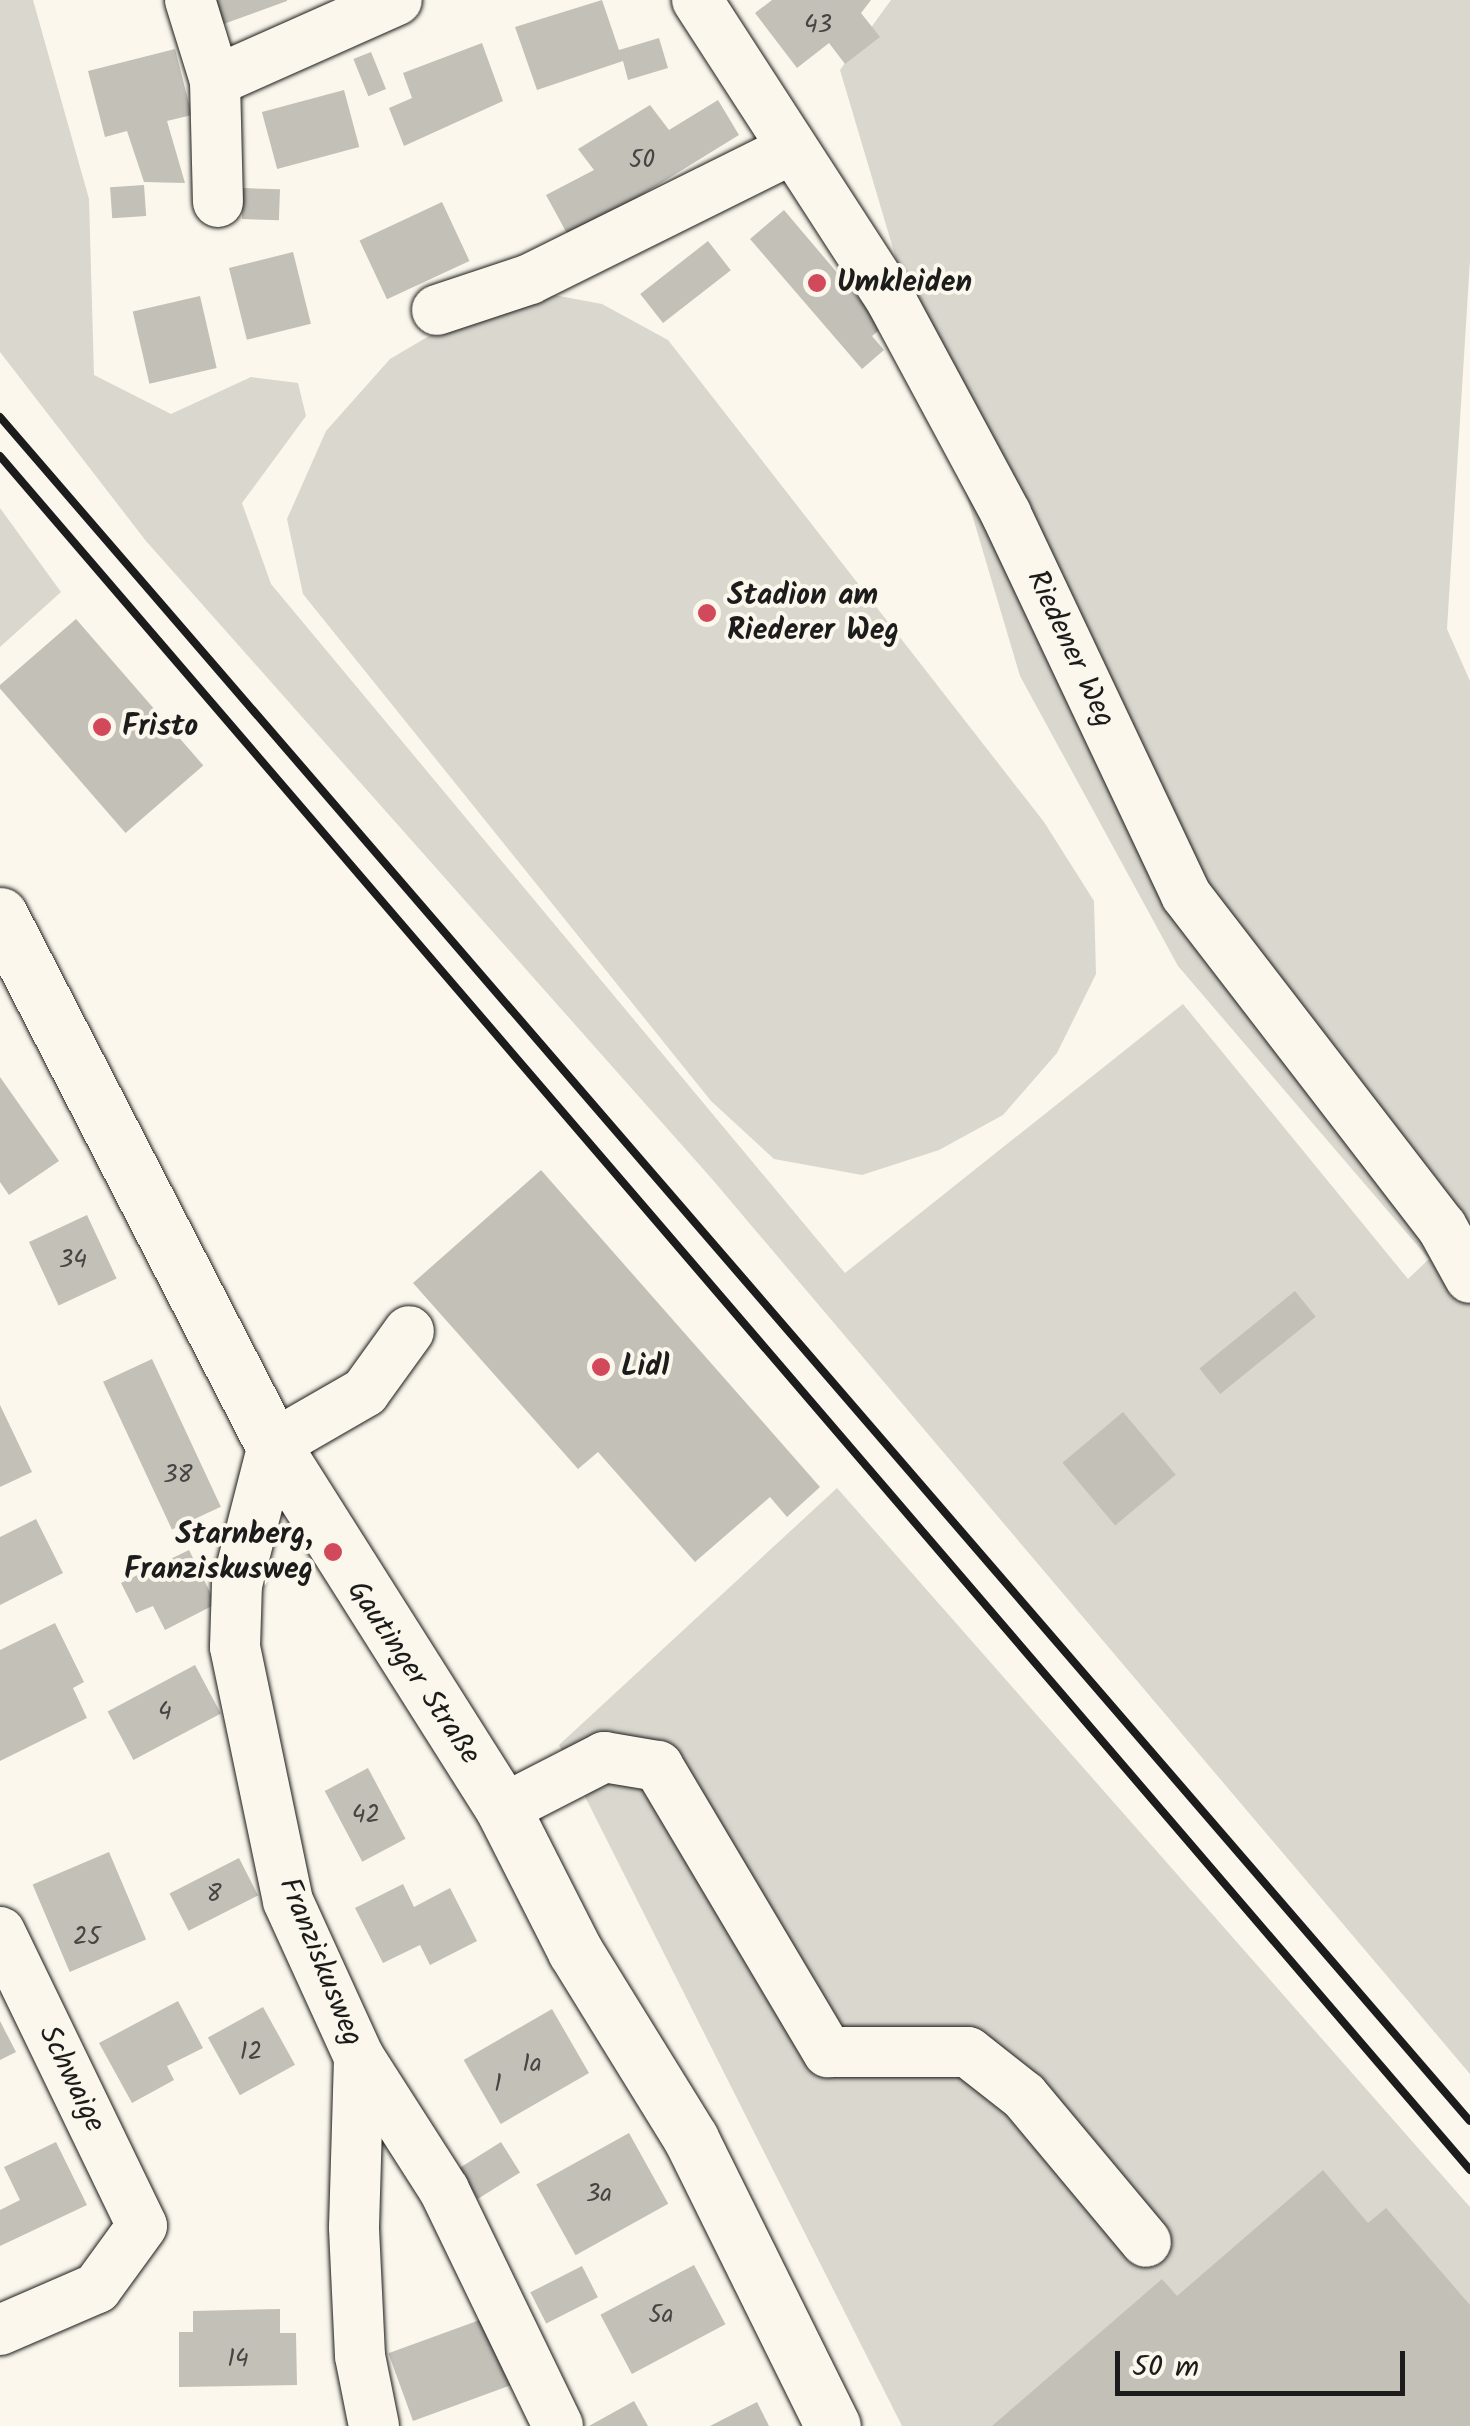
<!DOCTYPE html>
<html>
<head>
<meta charset="utf-8">
<style>
	body { margin:0 }
	#map { position:relative; width:1470px; height:2426px; overflow:hidden; background:#fbf7ec; font-family:Kalam,sans-serif }
	div>[style] { position:absolute }
	.green>* { inset:0; background:#dad7ce }
	.building>* { inset:0; background:#c3c0b8; transform-origin:0 0 }
	.roads { filter:drop-shadow(0 0 2px #1c1c1c) drop-shadow(0 0 2px #1c1c1c) }
	.minor>* { height:50px; margin:-25px; padding:0 25px; transform-origin:25px; border-radius:25px; background:#fbf7ec }
	.major>* { height:55px; margin:-27.5px; padding:0 27.5px; transform-origin:27.5px; border-radius:27.5px; background:#fbf7ec }
	.rail>* { height:8px; margin:-4px; padding:0 4px; transform-origin:4px; border-radius:4px; background:#1c1c1c }
	.dots>* { width:28px; height:28px; translate:-50% -50%; box-sizing:border-box; border:5px solid #fbf7ec; border-radius:50% }
	span { translate:-50% -50%; white-space:nowrap; text-align:center; line-height:1.15; -webkit-text-stroke:8px #fbf7ec; paint-order:stroke }
	.number-label { font-size:25px; color:#464543 }
	.number-label span { -webkit-text-stroke-width:0 }
	.poi-label { font-size:30px; color:#1c1c1c; font-weight:700 }
	.left { translate:0 -50%; text-align:left }
	.right { translate:-100% -50%; text-align:right }
	.street-label { font-size:30px; color:#1c1c1c }
	.scale { position:absolute; left:1115px; top:2351px; width:290px; height:45px; box-sizing:border-box; border:5px solid #1c1c1c; border-top:0; padding-left:12px; font-size:30px; line-height:35px; white-space:nowrap; color:#1c1c1c; -webkit-text-stroke:8px #fbf7ec; paint-order:stroke }
</style>
</head>
<body>
<div id="map">
	<div class="green">
		<div style="clip-path:polygon(0 0,33px 0,89px 199px,94px 375px,171px 414px,251px 377px,298px 383px,306px 416px,242px 503px,271px 584px,845px 1273px,1183px 1004px,1408px 1279px,1429px 1259px,1178px 966px,1020px 676px,840px 70px,891px 0,1470px 0,1470px 260px,1447px 629px,1470px 681px,1470px 2074px,712px 1179px,146px 541px,0 352px)"></div>
		<div style="clip-path:polygon(538px 292px,602px 304px,668px 340px,1044px 822px,1094px 901px,1096px 974px,1057px 1053px,1003px 1115px,939px 1150px,862px 1175px,774px 1159px,711px 1101px,303px 594px,287px 519px,326px 431px,390px 359px,463px 316px)"></div>
		<div style="clip-path:polygon(0 508px,61px 592px,0 647px)"></div>
		<div style="clip-path:polygon(837px 1488px,1470px 2207px,1470px 2426px,902px 2426px,559px 1745px)"></div>
	</div>
	<div class="building">
		<div style="clip-path:polygon(199px 0,287px 0,287px 1px,207px 30px)"></div>
		<div style="clip-path:polygon(602px 0,619px 50px,659px 38px,668px 68px,628px 80px,623px 61px,537px 90px,515px 27px)"></div>
		<div style="clip-path:polygon(772px 0,871px 0,861px 13px,880px 37px,845px 64px,829px 43px,797px 68px,755px 13px)"></div>
		<div style="clip-path:polygon(482px 43px,503px 101px,404px 146px,389px 108px,412px 98px,403px 73px)"></div>
		<div style="clip-path:polygon(175px 49px,192px 115px,167px 121px,185px 183px,144px 182px,127px 131px,105px 137px,88px 71px)"></div>
		<div style="left:371px;top:52px;width:40px;height:19px;rotate:68deg"></div>
		<div style="left:344px;top:90px;width:59px;height:85px;rotate:75deg"></div>
		<div style="clip-path:polygon(718px 100px,739px 135px,570px 239px,546px 195px,594px 170px,578px 149px,650px 105px,669px 130px)"></div>
		<div style="left:144px;top:185px;width:31px;height:34px;rotate:86deg"></div>
		<div style="left:243px;top:188px;width:37px;height:31px;rotate:2deg"></div>
		<div style="left:442px;top:202px;width:65px;height:91px;rotate:65deg"></div>
		<div style="clip-path:polygon(784px 210px,883px 327px,872px 336px,884px 350px,862px 369px,750px 239px)"></div>
		<div style="left:708px;top:241px;width:37px;height:86px;rotate:52deg"></div>
		<div style="left:293px;top:252px;width:74px;height:66px;rotate:76deg"></div>
		<div style="left:200px;top:296px;width:74px;height:69px;rotate:77deg"></div>
		<div style="left:76px;top:619px;width:194px;height:103px;rotate:49deg"></div>
		<div style="clip-path:polygon(0 1077px,59px 1161px,9px 1195px,0 1182px)"></div>
		<div style="clip-path:polygon(541px 1170px,820px 1487px,787px 1517px,770px 1497px,695px 1562px,598px 1452px,578px 1469px,413px 1283px)"></div>
		<div style="left:87px;top:1215px;width:70px;height:64px;rotate:65deg"></div>
		<div style="left:1295px;top:1291px;width:33px;height:123px;rotate:51deg"></div>
		<div style="left:152px;top:1359px;width:163px;height:54px;rotate:65deg"></div>
		<div style="clip-path:polygon(0 1405px,32px 1472px,0 1487px)"></div>
		<div style="left:1123px;top:1412px;width:82px;height:79px;rotate:50deg"></div>
		<div style="clip-path:polygon(36px 1519px,63px 1573px,0 1605px,0 1537px)"></div>
		<div style="clip-path:polygon(189px 1550px,216px 1604px,165px 1630px,153px 1606px,136px 1613px,121px 1583px)"></div>
		<div style="clip-path:polygon(55px 1623px,84px 1682px,73px 1688px,87px 1718px,0 1761px,0 1650px)"></div>
		<div style="left:195px;top:1665px;width:55px;height:99px;rotate:62deg"></div>
		<div style="left:368px;top:1768px;width:80px;height:49px;rotate:62deg"></div>
		<div style="left:109px;top:1852px;width:95px;height:83px;rotate:67deg"></div>
		<div style="left:239px;top:1858px;width:42px;height:78px;rotate:63deg"></div>
		<div style="clip-path:polygon(403px 1884px,414px 1907px,450px 1888px,477px 1941px,430px 1965px,420px 1945px,383px 1963px,355px 1908px)"></div>
		<div style="clip-path:polygon(178px 2001px,203px 2048px,167px 2066px,174px 2080px,132px 2103px,99px 2043px)"></div>
		<div style="left:263px;top:2007px;width:66px;height:63px;rotate:61deg"></div>
		<div style="left:552px;top:2009px;width:74px;height:102px;rotate:60deg"></div>
		<div style="clip-path:polygon(0 2021px,16px 2052px,0 2060px)"></div>
		<div style="left:629px;top:2133px;width:81px;height:106px;rotate:61deg"></div>
		<div style="clip-path:polygon(56px 2142px,87px 2205px,0 2246px,0 2210px,20px 2200px,4px 2167px)"></div>
		<div style="left:501px;top:2142px;width:36px;height:50px;rotate:58deg"></div>
		<div style="clip-path:polygon(1323px 2170px,1368px 2223px,1386px 2208px,1470px 2305px,1470px 2426px,992px 2426px,1162px 2279px,1177px 2296px)"></div>
		<div style="left:694px;top:2265px;width:67px;height:106px;rotate:62deg"></div>
		<div style="left:582px;top:2266px;width:35px;height:58px;rotate:63deg"></div>
		<div style="clip-path:polygon(280px 2309px,280px 2333px,296px 2333px,297px 2385px,179px 2387px,179px 2332px,193px 2332px,193px 2311px)"></div>
		<div style="left:488px;top:2317px;width:72px;height:106px;rotate:70deg"></div>
		<div style="clip-path:polygon(634px 2401px,648px 2426px,589px 2426px)"></div>
		<div style="clip-path:polygon(757px 2402px,769px 2426px,710px 2426px)"></div>
	</div>
	<div class="roads">
		<div class="minor">
			<div style="left:190px;top:0;width:85px;rotate:72.8deg"></div>
			<div style="left:215px;top:81px;width:121px;rotate:88.6deg"></div>
			<div style="left:697px;top:0;width:359px;rotate:57.1deg"></div>
			<div style="left:892px;top:302px;width:241px;rotate:61.7deg"></div>
			<div style="left:1006px;top:514px;width:421px;rotate:64.7deg"></div>
			<div style="left:1186px;top:895px;width:419px;rotate:52.4deg"></div>
			<div style="left:1442px;top:1227px;width:58px;rotate:61.2deg"></div>
			<div style="left:215px;top:81px;width:199px;rotate:-24deg"></div>
			<div style="left:437px;top:310px;width:98px;rotate:-18.4deg"></div>
			<div style="left:530px;top:279px;width:292px;rotate:-26.4deg"></div>
			<div style="left:503px;top:1809px;width:114px;rotate:-27.2deg"></div>
			<div style="left:604px;top:1757px;width:55px;rotate:9.5deg"></div>
			<div style="left:658px;top:1766px;width:333px;rotate:59.3deg"></div>
			<div style="left:828px;top:2052px;width:140px"></div>
			<div style="left:968px;top:2052px;width:71px;rotate:38.2deg"></div>
			<div style="left:1024px;top:2096px;width:190px;rotate:50.1deg"></div>
			<div style="left:0;top:1932px;width:326px;rotate:64.2deg"></div>
			<div style="left:142px;top:2226px;width:77px;rotate:126deg"></div>
			<div style="left:97px;top:2288px;width:106px;rotate:156.6deg"></div>
			<div style="left:359px;top:2057px;width:158px;rotate:57.4deg"></div>
			<div style="left:444px;top:2190px;width:262px;rotate:64.2deg"></div>
			<div style="left:374px;top:2426px;width:71px;rotate:-101.3deg"></div>
			<div style="left:360px;top:2356px;width:129px;rotate:-92.7deg"></div>
			<div style="left:354px;top:2227px;width:170px;rotate:-88.3deg"></div>
			<div style="left:359px;top:2057px;width:171px;rotate:-114.5deg"></div>
			<div style="left:288px;top:1901px;width:259px;rotate:-101.8deg"></div>
			<div style="left:235px;top:1647px;width:62px;rotate:-88.2deg"></div>
			<div style="left:237px;top:1585px;width:145px;rotate:-75.6deg"></div>
			<div style="left:273px;top:1445px;width:106px;rotate:-29.9deg"></div>
			<div style="left:365px;top:1392px;width:75px;rotate:-54.2deg"></div>
		</div>
		<div class="major">
			<div style="left:0;top:915px;width:596px;rotate:62.75deg"></div>
			<div style="left:273px;top:1445px;width:431px;rotate:57.7deg"></div>
			<div style="left:503px;top:1809px;width:159px;rotate:63.1deg"></div>
			<div style="left:575px;top:1951px;width:221px;rotate:58.3deg"></div>
			<div style="left:691px;top:2139px;width:320px;rotate:63.7deg"></div>
		</div>
	</div>
	<div class="rail">
		<div style="left:0;top:417px;width:2250px;rotate:49.22deg"></div>
		<div style="left:0;top:456px;width:2258px;rotate:49.38deg"></div>
	</div>
	<div class="dots">
		<div style="left:817px;top:283px;background:#d1495b"></div>
		<div style="left:707px;top:613px;background:#d1495b"></div>
		<div style="left:102px;top:727px;background:#d1495b"></div>
		<div style="left:601px;top:1367px;background:#d1495b"></div>
		<div style="left:333px;top:1552px;background:#d1495b"></div>
	</div>
	<div class="number-label">
		<span style="left:818px;top:25px">43</span>
		<span style="left:642px;top:160px">50</span>
		<span style="left:73px;top:1260px">34</span>
		<span style="left:178px;top:1475px">38</span>
		<span style="left:165px;top:1712px">4</span>
		<span style="left:366px;top:1815px">42</span>
		<span style="left:214px;top:1894px">8</span>
		<span style="left:87px;top:1937px">25</span>
		<span style="left:251px;top:2052px">12</span>
		<span style="left:532px;top:2064px">1a</span>
		<span style="left:498px;top:2084px">1</span>
		<span style="left:599px;top:2194px">3a</span>
		<span style="left:661px;top:2315px">5a</span>
		<span style="left:238px;top:2359px">14</span>
	</div>
	<div class="poi-label">
		<span class="left" style="left:837px;top:283px">Umkleiden</span>
		<span class="left" style="left:727px;top:613px">Stadion am<br>Riederer Weg</span>
		<span class="left" style="left:122px;top:727px">Fristo</span>
		<span class="left" style="left:621px;top:1367px">Lidl</span>
		<span class="right" style="left:313px;top:1552px">Starnberg,<br>Franziskusweg</span>
	</div>
	<div class="street-label">
		<span style="left:1070px;top:649px;rotate:65deg">Riedener Weg</span>
		<span style="left:413px;top:1673px;rotate:56deg">Gautinger Straße</span>
		<span style="left:320px;top:1962px;rotate:68deg">Franziskusweg</span>
		<span style="left:71px;top:2079px;rotate:64deg">Schwaige</span>
	</div>
	<div class="scale">50 m</div>
</div>
</body>
</html>
